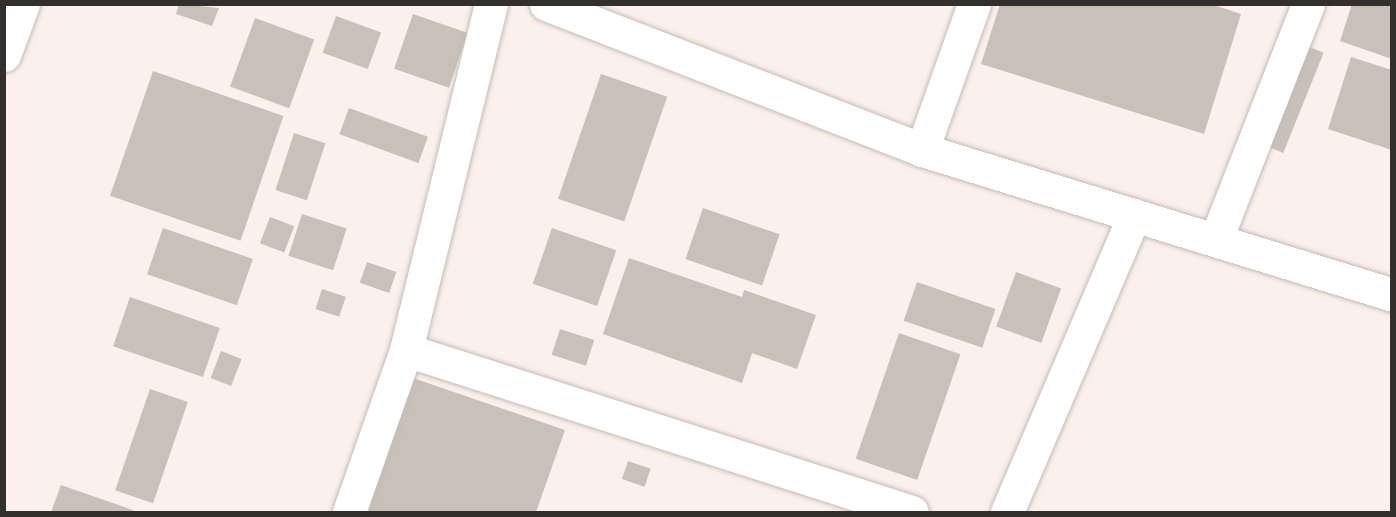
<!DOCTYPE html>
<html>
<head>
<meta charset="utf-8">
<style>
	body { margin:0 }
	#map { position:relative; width:1396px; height:517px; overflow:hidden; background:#fbf0eb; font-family:"Zilla Slab",serif }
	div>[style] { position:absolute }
	.building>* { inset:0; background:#c7c1b9; transform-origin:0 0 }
	.roads { filter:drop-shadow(0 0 2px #c5bbb6) drop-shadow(0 0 2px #c5bbb6) }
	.street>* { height:33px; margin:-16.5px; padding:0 16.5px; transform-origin:16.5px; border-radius:16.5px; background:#fff }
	span { translate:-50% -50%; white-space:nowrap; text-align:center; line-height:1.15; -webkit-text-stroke:4.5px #fff; paint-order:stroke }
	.frame { position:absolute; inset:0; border:6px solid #332f2d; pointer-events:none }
</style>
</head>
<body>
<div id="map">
	<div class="building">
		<div style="clip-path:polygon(179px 4px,219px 8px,212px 26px,176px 14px)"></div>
		<div style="clip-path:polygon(1000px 4px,1211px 4px,1241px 14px,1204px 134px,981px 64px)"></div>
		<div style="clip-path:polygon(1352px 4px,1392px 4px,1392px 59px,1340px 41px)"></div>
		<div style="left:413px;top:14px;width:58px;height:58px;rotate:19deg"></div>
		<div style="left:336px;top:16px;width:48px;height:39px;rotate:20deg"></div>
		<div style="left:255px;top:18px;width:63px;height:73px;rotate:20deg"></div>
		<div style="left:1307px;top:46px;width:18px;height:108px;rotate:22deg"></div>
		<div style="clip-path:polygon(1351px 57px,1392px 70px,1392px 150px,1328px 129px)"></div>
		<div style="left:153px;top:71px;width:138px;height:132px;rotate:19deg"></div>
		<div style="left:601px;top:74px;width:70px;height:132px;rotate:19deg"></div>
		<div style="left:349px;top:108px;width:84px;height:28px;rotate:20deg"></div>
		<div style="left:294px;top:133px;width:33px;height:60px;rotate:18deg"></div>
		<div style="left:703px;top:208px;width:81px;height:54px;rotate:19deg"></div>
		<div style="left:302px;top:214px;width:47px;height:44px;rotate:18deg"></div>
		<div style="left:270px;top:217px;width:26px;height:28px;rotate:21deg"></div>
		<div style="left:163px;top:228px;width:95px;height:49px;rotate:19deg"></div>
		<div style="left:552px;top:228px;width:68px;height:59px;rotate:19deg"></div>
		<div style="clip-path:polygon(629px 258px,742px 297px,744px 290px,816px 315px,797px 369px,752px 353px,742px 383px,603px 334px)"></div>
		<div style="left:367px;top:262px;width:31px;height:22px;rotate:19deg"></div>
		<div style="left:1016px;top:272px;width:48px;height:58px;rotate:20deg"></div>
		<div style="left:917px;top:282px;width:83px;height:41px;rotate:19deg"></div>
		<div style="left:322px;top:289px;width:25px;height:21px;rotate:18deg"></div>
		<div style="left:130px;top:297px;width:95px;height:52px;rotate:19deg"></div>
		<div style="left:560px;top:329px;width:36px;height:27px;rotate:18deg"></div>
		<div style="left:899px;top:333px;width:65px;height:133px;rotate:19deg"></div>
		<div style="left:221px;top:351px;width:22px;height:29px;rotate:21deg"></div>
		<div style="clip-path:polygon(413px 378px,565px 430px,536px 512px,368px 512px)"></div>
		<div style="left:150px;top:389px;width:40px;height:107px;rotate:19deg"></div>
		<div style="left:628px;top:461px;width:24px;height:19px;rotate:19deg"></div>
		<div style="clip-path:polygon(61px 485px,133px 510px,132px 512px,51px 512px)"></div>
	</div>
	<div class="roads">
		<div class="street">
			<div style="left:546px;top:4px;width:403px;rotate:21.2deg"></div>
			<div style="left:922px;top:150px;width:492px;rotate:17.1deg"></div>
			<div style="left:4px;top:55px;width:54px;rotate:-69.6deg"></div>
			<div style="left:922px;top:150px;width:155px;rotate:-70.4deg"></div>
			<div style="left:1216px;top:239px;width:252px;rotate:-68.6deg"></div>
			<div style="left:406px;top:350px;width:531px;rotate:17.75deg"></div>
			<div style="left:349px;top:512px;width:172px;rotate:-70.6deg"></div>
			<div style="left:406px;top:350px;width:356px;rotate:-76.2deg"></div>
			<div style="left:1007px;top:512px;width:323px;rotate:-66.8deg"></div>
		</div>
	</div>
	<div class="frame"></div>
</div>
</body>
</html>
